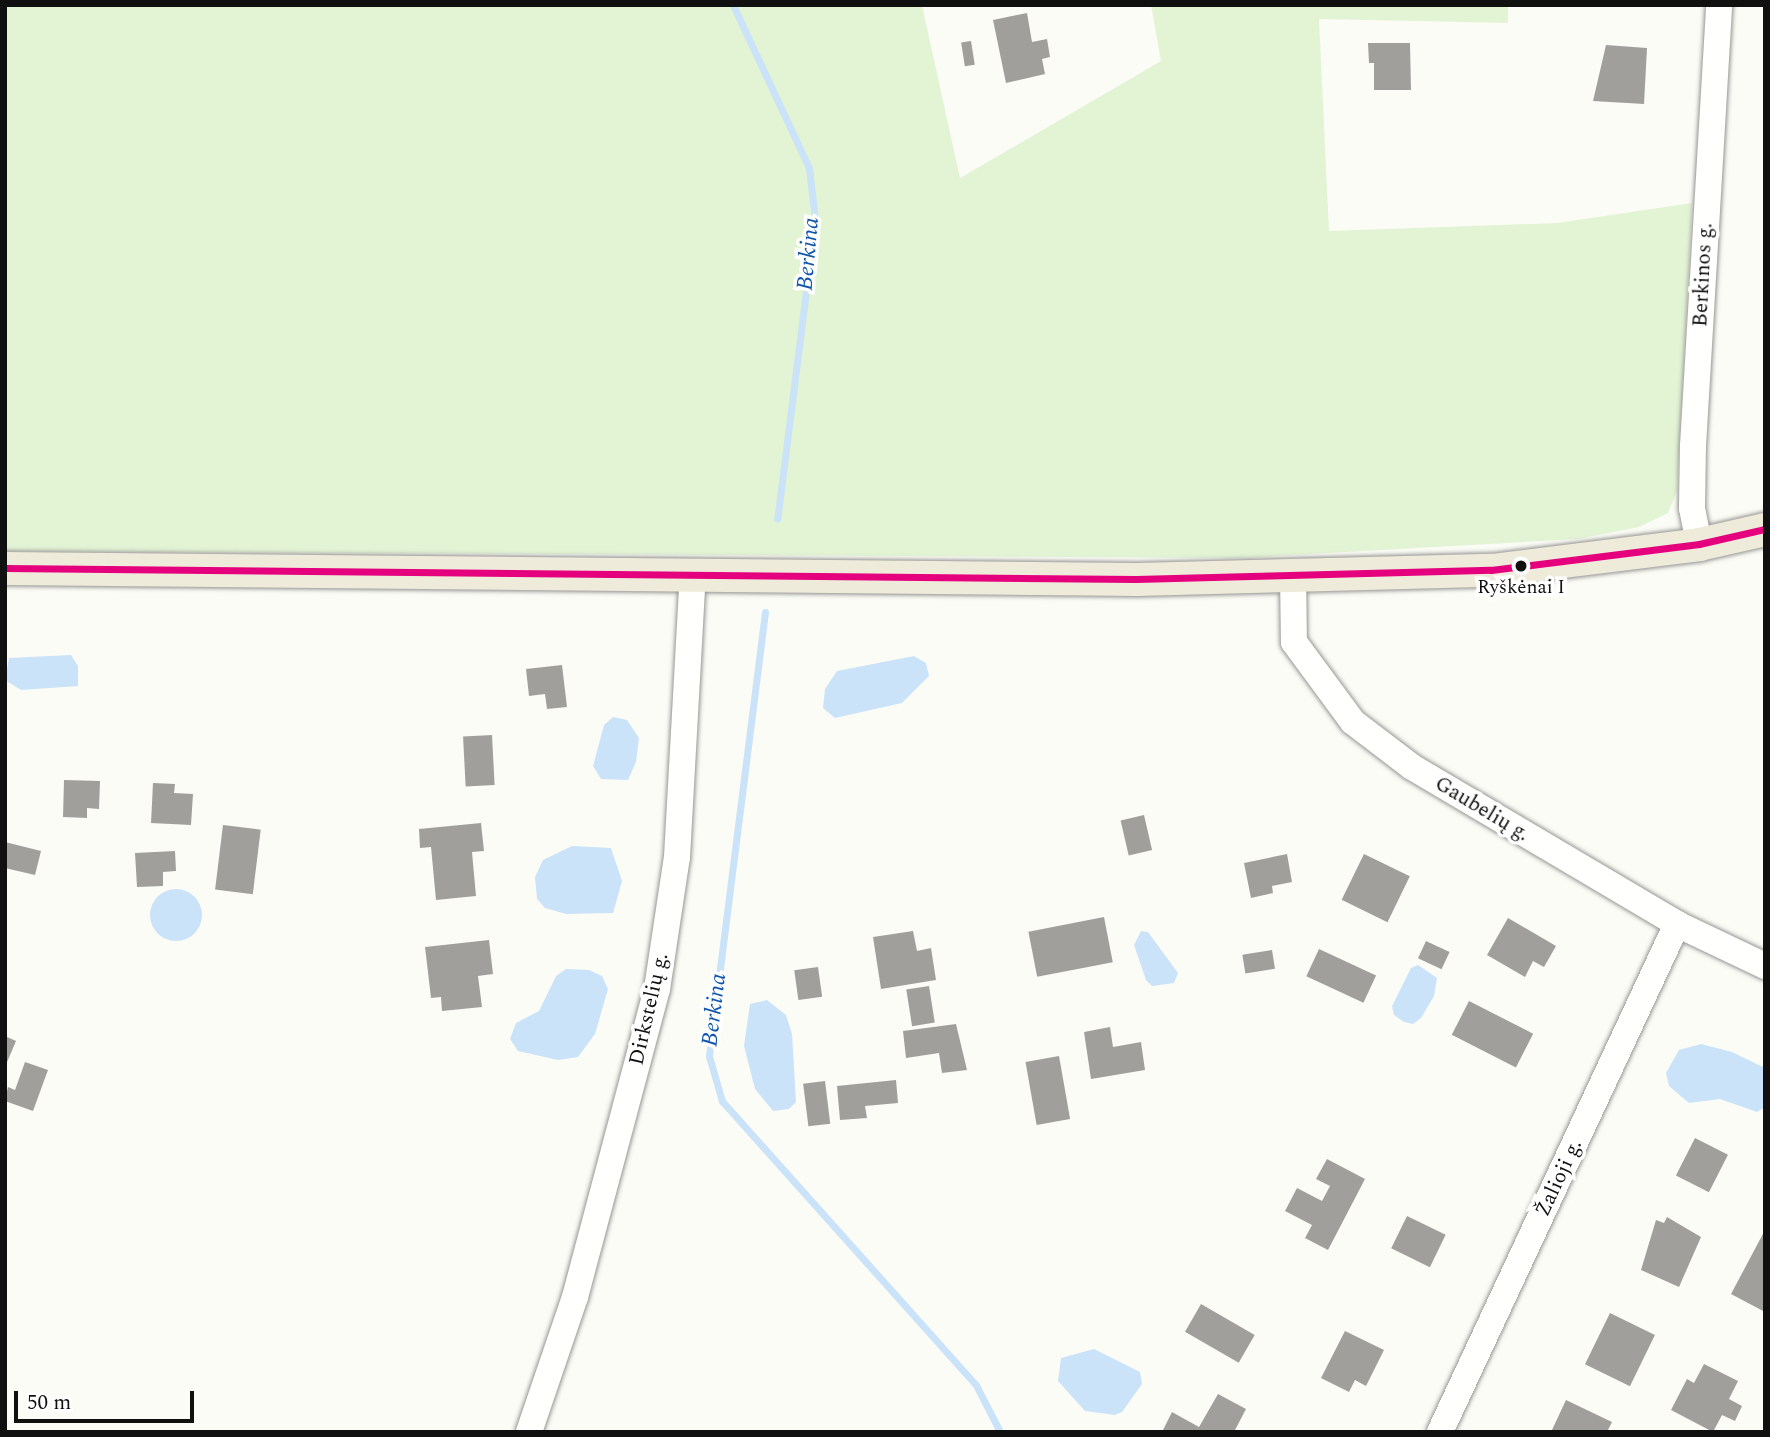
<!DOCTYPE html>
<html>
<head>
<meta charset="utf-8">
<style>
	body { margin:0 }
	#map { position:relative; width:1770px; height:1437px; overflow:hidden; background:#fcfcf7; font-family:Spectral,serif }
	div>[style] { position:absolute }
	.green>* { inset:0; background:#e3f4d5 }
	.water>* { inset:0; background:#cae3f8 }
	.round { border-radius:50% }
	.stream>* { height:7px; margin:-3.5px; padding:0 3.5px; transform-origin:3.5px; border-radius:3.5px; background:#cae3f8 }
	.building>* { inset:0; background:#a09f9c; transform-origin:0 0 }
	.roads { filter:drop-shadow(0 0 2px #969694) drop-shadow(0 0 2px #969694) }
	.minor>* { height:26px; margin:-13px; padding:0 13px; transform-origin:13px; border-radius:13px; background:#fffffe }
	.major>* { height:33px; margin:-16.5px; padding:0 16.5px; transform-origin:16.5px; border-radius:16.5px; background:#eeebda }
	.bus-1>* { height:7px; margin:-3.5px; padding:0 3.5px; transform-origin:3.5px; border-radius:3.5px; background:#e5007d }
	.dots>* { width:19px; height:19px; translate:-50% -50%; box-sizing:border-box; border:4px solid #fff; border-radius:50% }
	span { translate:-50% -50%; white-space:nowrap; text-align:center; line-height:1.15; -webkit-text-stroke:7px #fff; paint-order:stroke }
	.bus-label { font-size:19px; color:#101010 }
	.street-label { font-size:21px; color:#101010 }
	.water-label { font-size:23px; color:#1156ab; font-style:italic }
	.frame { position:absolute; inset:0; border:7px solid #101010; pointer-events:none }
	.scale { position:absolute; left:14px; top:1391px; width:180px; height:32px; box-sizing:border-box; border:4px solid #101010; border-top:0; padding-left:9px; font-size:21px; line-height:24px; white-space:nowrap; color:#101010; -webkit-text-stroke:5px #fff; paint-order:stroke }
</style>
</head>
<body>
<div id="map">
	<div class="green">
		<div style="clip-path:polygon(5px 5px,922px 5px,960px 178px,1161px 61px,1151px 5px,1508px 5px,1508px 23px,1319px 19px,1329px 231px,1557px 223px,1692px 203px,1677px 491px,1668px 513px,1639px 527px,1578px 539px,1239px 558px,5px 551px)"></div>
	</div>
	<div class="water">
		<div style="clip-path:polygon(71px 655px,78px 666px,78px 686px,21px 690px,5px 680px,9px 658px)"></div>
		<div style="clip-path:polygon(914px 656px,926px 663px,929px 676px,902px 703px,835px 718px,823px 708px,825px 689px,837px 671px)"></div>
		<div style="clip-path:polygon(613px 717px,627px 720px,639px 738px,636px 762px,628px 780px,601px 779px,593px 766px,604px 725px)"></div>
		<div style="clip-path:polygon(572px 846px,611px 848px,622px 881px,613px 913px,566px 914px,545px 908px,537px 899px,535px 877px,543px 860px)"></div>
		<div class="round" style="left:150px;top:889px;width:52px;height:52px"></div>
		<div style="clip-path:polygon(1141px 931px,1148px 932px,1178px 973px,1174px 983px,1152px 986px,1146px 980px,1134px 945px)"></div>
		<div style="clip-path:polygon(1418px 965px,1437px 978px,1434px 996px,1421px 1018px,1413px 1024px,1404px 1022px,1394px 1015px,1392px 1006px,1411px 968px)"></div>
		<div style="clip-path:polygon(566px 969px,589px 970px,602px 976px,608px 989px,595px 1034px,578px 1057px,558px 1060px,518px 1051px,510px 1039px,516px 1023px,539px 1011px,556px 976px)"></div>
		<div style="clip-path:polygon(767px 1000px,786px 1015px,792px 1034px,796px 1102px,789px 1109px,773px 1111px,755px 1089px,744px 1046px,750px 1004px)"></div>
		<div style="clip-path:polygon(1701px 1044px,1732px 1052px,1765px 1068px,1765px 1107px,1757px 1112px,1720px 1099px,1689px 1103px,1669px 1086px,1666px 1073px,1679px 1050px)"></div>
		<div style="clip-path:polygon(1094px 1349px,1140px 1372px,1142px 1384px,1122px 1412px,1115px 1415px,1085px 1411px,1058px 1381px,1061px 1358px)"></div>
	</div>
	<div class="stream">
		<div style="left:733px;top:5px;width:180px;rotate:65deg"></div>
		<div style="left:809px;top:168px;width:52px;rotate:83.4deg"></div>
		<div style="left:815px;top:220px;width:301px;rotate:97.2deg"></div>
		<div style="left:765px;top:612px;width:448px;rotate:97.2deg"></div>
		<div style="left:709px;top:1056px;width:47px;rotate:73.9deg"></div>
		<div style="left:722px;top:1101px;width:381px;rotate:48.2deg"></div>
		<div style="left:976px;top:1385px;width:53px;rotate:62.9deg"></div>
	</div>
	<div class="building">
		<div style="clip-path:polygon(1027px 13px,1032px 42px,1047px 39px,1050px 57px,1042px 59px,1045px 74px,1006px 83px,993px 20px)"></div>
		<div style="left:971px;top:41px;width:24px;height:10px;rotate:81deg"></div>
		<div style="clip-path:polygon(1368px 43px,1410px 43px,1411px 90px,1374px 90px,1374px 63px,1369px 63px)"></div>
		<div style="clip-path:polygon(1606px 45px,1647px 48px,1644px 104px,1593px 101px)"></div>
		<div style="clip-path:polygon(562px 665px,567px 707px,547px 709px,545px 694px,529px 696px,526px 669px)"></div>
		<div style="left:492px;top:735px;width:50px;height:29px;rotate:87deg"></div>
		<div style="clip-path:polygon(64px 780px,100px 781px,99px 809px,87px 808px,87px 818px,63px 817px)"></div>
		<div style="clip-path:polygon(153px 783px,175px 784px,174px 793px,193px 794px,191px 825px,151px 823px)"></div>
		<div style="left:1144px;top:815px;width:36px;height:24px;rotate:77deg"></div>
		<div style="clip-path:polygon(481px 823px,484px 851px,472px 852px,476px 896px,436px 900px,431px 847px,420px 848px,419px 829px)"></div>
		<div style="left:223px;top:825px;width:38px;height:65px;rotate:7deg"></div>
		<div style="clip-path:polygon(5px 842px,41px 851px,35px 875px,5px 868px)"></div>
		<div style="clip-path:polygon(175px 851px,176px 871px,163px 872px,163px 886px,137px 887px,135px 853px)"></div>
		<div style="clip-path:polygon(1287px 854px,1292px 882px,1272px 886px,1273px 893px,1251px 898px,1244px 863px)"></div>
		<div style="left:1364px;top:854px;width:51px;height:51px;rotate:26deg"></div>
		<div style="left:1104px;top:917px;width:46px;height:77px;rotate:79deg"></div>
		<div style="clip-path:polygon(1508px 918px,1556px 946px,1544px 967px,1533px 961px,1525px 977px,1487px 955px)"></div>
		<div style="clip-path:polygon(913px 931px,917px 951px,931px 948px,936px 980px,881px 989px,873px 937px)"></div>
		<div style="clip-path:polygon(489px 940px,493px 974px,478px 976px,482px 1007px,442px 1011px,441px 997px,431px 998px,425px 947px)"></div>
		<div style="left:1426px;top:941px;width:26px;height:19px;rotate:25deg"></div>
		<div style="left:1319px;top:949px;width:63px;height:30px;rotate:25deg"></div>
		<div style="left:1272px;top:950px;width:19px;height:30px;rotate:81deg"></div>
		<div style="left:818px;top:967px;width:30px;height:24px;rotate:82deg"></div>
		<div style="left:929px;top:986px;width:37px;height:23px;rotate:81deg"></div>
		<div style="left:1469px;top:1001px;width:72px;height:38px;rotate:27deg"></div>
		<div style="clip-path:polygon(956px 1024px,967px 1070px,942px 1073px,939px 1053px,906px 1058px,903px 1031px)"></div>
		<div style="clip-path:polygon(1110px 1027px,1113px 1047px,1141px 1042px,1145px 1070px,1091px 1079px,1084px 1032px)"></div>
		<div style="clip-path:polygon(5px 1036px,16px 1041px,5px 1067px)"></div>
		<div style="left:1059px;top:1056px;width:64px;height:34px;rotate:80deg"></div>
		<div style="clip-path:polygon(25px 1062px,48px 1070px,33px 1111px,5px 1101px,8px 1087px,15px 1090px)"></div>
		<div style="clip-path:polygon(896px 1080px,898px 1103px,865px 1106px,867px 1118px,840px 1120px,837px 1086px)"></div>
		<div style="left:825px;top:1081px;width:43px;height:22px;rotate:83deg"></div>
		<div style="left:1695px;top:1138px;width:37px;height:42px;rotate:27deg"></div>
		<div style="clip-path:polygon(1327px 1159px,1365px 1179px,1328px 1250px,1305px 1238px,1312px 1225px,1285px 1211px,1297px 1188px,1322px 1201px,1330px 1186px,1316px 1179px)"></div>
		<div style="left:1407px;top:1216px;width:43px;height:36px;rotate:26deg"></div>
		<div style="clip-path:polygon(1667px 1217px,1701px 1237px,1679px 1287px,1641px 1270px,1656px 1220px,1664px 1223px)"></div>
		<div style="clip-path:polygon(1765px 1230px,1765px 1312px,1731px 1294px)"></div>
		<div style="left:1201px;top:1304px;width:62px;height:32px;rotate:30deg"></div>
		<div style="left:1610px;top:1313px;width:50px;height:57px;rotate:26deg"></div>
		<div style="clip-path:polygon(1345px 1331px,1384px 1350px,1366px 1386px,1355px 1380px,1349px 1392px,1321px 1378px)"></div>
		<div style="clip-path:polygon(1704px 1364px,1738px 1381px,1729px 1399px,1742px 1406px,1735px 1421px,1722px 1415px,1713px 1432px,1671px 1410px,1687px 1379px,1694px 1383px)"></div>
		<div style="clip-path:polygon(1218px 1394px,1246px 1409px,1234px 1432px,1162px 1432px,1172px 1412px,1199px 1427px)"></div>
		<div style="clip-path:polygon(1566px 1400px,1612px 1422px,1607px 1432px,1551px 1432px)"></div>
	</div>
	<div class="roads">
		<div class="minor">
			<div style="left:1699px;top:544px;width:37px;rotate:-101deg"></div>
			<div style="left:1692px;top:508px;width:62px;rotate:-89.1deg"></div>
			<div style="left:1693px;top:446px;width:442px;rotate:-86.6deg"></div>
			<div style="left:1293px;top:574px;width:68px;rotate:89.2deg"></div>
			<div style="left:1294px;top:642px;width:99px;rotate:53.6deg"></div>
			<div style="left:1353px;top:722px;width:74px;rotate:37.3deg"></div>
			<div style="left:1412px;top:767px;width:308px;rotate:30.6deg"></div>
			<div style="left:1677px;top:924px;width:98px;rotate:25.5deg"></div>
			<div style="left:529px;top:1432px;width:143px;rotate:-71.2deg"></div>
			<div style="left:575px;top:1297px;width:319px;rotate:-75.1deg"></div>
			<div style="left:657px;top:989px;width:134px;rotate:-81.4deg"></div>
			<div style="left:677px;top:857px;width:285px;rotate:-86.8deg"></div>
			<div style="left:1440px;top:1432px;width:561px;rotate:-64.99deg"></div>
		</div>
		<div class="major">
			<div style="left:5px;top:568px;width:1131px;rotate:0.56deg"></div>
			<div style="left:1136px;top:579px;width:355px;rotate:-1.5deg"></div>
			<div style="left:1491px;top:570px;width:210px;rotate:-7.1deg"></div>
			<div style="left:1699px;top:544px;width:68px;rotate:-12.8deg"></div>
		</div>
	</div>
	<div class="bus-1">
		<div style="left:5px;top:568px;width:1131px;rotate:0.56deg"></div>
		<div style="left:1136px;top:579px;width:355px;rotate:-1.5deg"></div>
		<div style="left:1491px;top:570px;width:210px;rotate:-7.1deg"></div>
		<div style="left:1699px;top:544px;width:68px;rotate:-12.8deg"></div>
	</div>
	<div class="dots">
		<div style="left:1521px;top:566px;background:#101010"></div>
	</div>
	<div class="bus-label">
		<span style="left:1521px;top:588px">Ryškėnai I</span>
	</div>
	<div class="street-label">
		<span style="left:1703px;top:275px;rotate:-87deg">Berkinos g.</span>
		<span style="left:1482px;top:809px;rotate:31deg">Gaubelių g.</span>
		<span style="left:649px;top:1009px;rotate:-77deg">Dirkstelių g.</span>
		<span style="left:1559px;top:1178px;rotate:-65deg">Žalioji g.</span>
	</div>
	<div class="water-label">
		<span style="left:809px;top:254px;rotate:-85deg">Berkina</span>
		<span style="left:715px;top:1010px;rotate:-83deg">Berkina</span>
	</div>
	<div class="frame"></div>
	<div class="scale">50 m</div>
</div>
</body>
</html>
